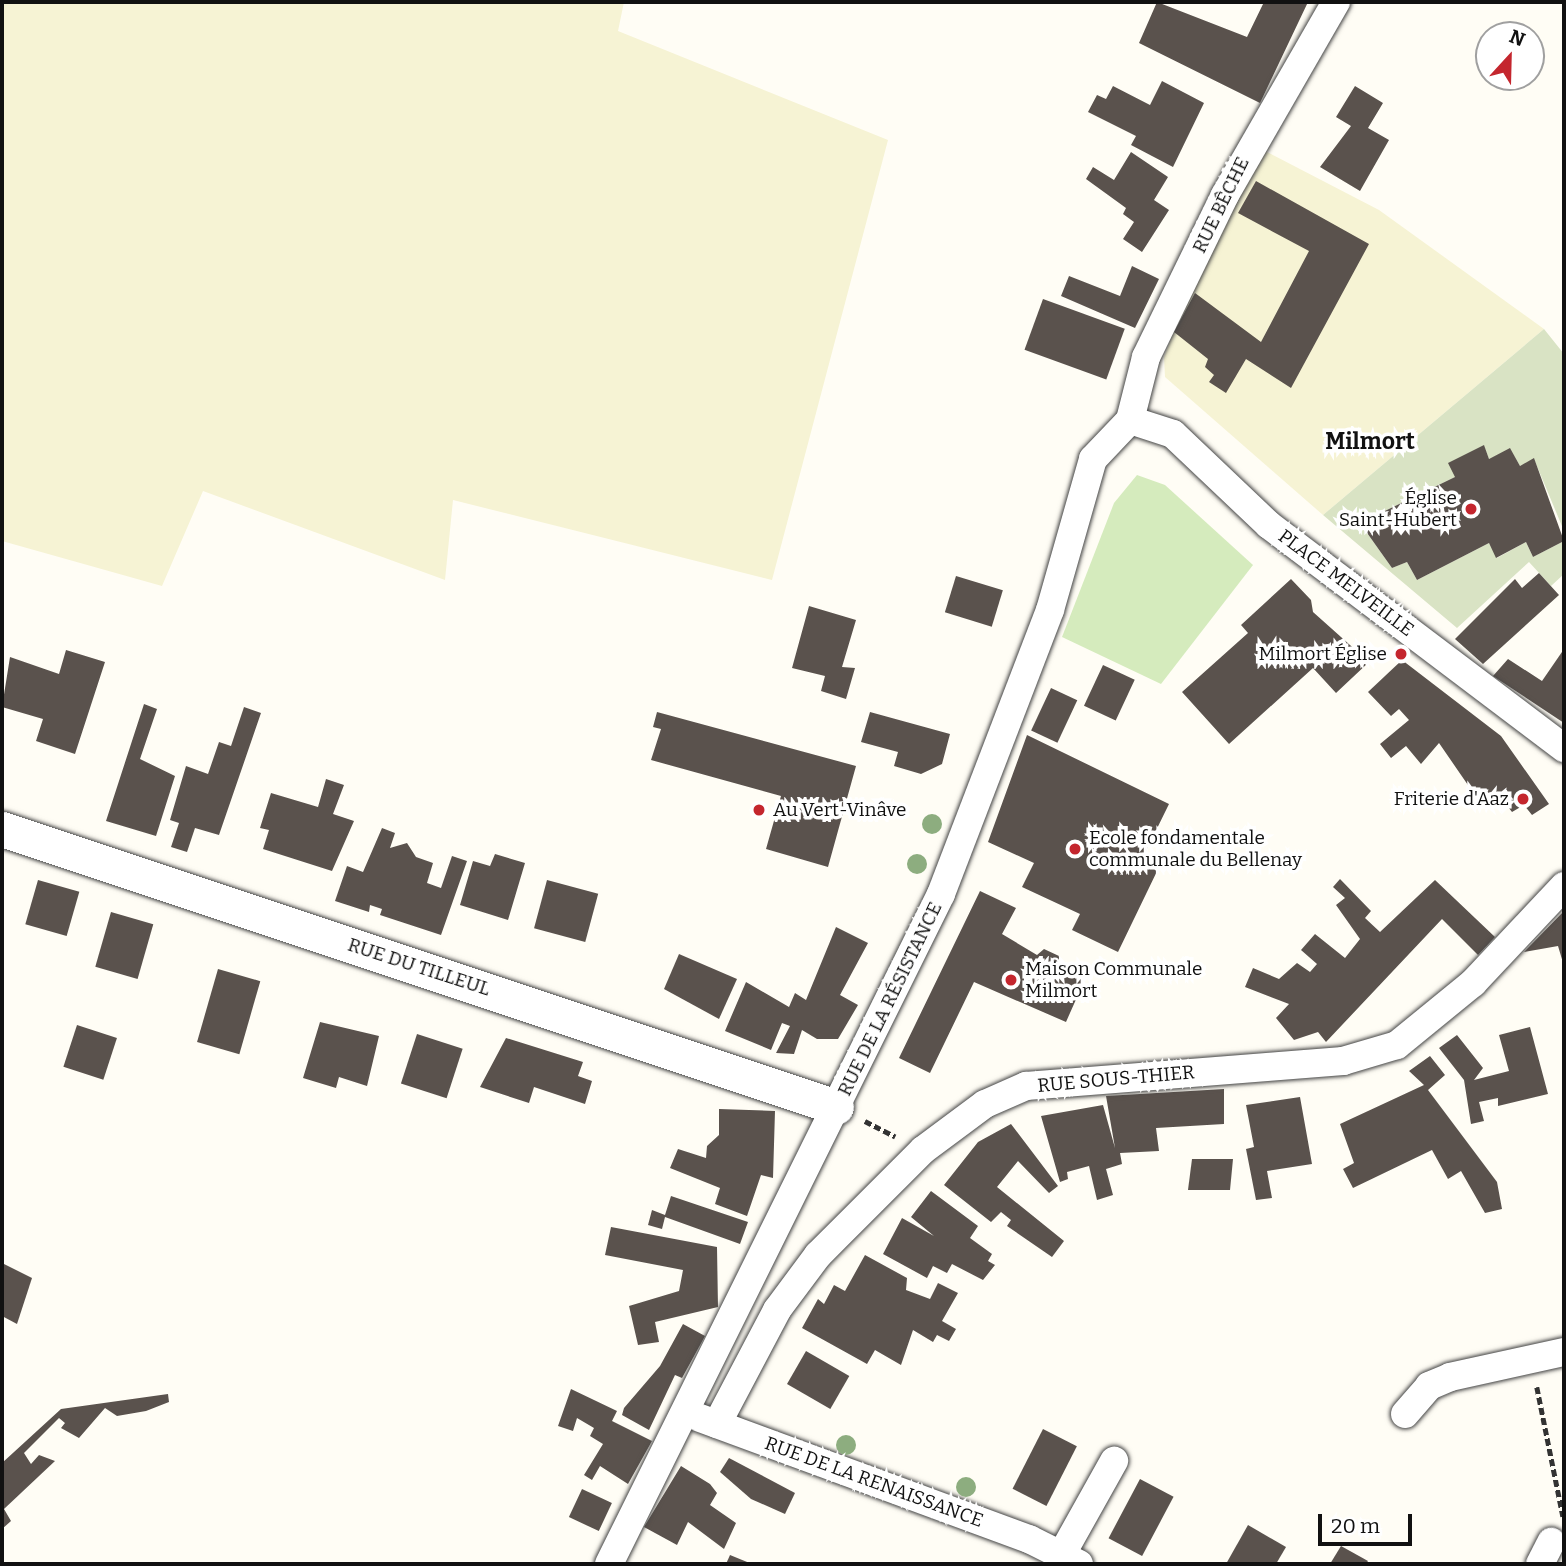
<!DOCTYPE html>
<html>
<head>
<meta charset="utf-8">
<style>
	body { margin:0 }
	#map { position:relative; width:1566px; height:1566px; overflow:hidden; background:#fffdf5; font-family:Bitter,serif }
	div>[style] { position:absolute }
	.farmland>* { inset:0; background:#f6f3d4 }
	.green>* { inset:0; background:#d5ebbd }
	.cemetery>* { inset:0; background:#d9e3c4 }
	.building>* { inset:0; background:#5a524d; transform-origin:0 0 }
	.path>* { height:4.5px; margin-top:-2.25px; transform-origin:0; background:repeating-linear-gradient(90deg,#333 0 7px,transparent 0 10.5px) }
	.roads { filter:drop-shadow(0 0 2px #444) drop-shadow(0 0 2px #444) }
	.minor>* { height:28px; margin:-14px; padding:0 14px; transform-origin:14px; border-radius:14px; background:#fff }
	.tertiary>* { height:35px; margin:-17.5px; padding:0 17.5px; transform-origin:17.5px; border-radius:17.5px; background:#fff }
	.trees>* { width:20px; height:20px; margin:-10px; border-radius:50%; background:#8dad7f }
	.dots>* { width:19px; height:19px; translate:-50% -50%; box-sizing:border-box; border:4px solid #fff; border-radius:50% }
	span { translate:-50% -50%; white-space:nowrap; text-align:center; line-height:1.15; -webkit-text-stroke:7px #fff; paint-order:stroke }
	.street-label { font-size:19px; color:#111 }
	.poi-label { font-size:19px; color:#111 }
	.right { translate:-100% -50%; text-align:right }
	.left { translate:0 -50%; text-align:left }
	.quarter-label { font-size:23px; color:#111; font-weight:700 }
	.frame { position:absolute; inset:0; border:4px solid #111; pointer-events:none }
	.north { position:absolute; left:1475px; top:21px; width:70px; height:70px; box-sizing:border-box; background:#fff; border:2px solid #a0a0a0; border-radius:50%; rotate:22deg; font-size:19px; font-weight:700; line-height:28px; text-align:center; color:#111 }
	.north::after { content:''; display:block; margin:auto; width:24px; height:32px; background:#c4262e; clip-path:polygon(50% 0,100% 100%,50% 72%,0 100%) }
	.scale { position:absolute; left:1318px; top:1514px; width:94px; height:32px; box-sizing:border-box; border:4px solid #111; border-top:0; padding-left:9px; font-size:21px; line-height:24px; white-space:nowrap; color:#111; -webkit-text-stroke:5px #fff; paint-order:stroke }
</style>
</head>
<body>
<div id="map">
	<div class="farmland">
		<div style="clip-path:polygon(2px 2px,624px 2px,618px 31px,888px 140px,772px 580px,453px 500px,445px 580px,203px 491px,162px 586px,2px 541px)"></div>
		<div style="clip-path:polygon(1265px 151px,1379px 210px,1544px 329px,1323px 515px,1165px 377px,1164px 357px,1195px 277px)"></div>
	</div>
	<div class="green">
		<div style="clip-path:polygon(1137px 475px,1165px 485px,1253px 565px,1161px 684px,1062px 637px,1114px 503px)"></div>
	</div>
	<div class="cemetery">
		<div style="clip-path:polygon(1544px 329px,1564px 354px,1564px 531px,1534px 459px,1520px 466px,1510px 449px,1489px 459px,1484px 446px,1455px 477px,1360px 523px,1392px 568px,1407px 562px,1417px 580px,1489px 543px,1497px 558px,1526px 542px,1533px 557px,1564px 541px,1564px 574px,1551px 586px,1529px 562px,1457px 628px,1323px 515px)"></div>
	</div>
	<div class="building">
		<div style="clip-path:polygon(1157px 2px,1247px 37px,1264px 2px,1308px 2px,1260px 103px,1139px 43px)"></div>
		<div style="clip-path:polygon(1162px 81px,1204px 103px,1173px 167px,1131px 145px,1136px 136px,1088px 112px,1097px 95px,1106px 99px,1113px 86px,1150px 105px)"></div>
		<div style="clip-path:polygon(1355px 86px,1383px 103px,1368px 128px,1389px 140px,1360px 191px,1320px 167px,1351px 126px,1336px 117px)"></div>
		<div style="clip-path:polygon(1131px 152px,1168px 177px,1154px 200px,1169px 210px,1142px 252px,1123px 239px,1134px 222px,1123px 214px,1126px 208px,1086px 179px,1093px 167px,1114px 180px)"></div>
		<div style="clip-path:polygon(1256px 181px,1369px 244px,1291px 388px,1246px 359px,1226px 393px,1209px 382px,1214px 375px,1205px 367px,1208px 359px,1174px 332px,1195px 293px,1261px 342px,1309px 251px,1238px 213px)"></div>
		<div style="clip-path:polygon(1132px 266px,1159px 279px,1135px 328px,1061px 296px,1069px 276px,1120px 296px)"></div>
		<div style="left:1043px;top:299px;width:87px;height:54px;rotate:20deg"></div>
		<div style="clip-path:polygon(1484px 445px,1489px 459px,1510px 448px,1520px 466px,1534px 458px,1564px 541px,1533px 557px,1526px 542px,1496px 558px,1489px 543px,1417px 580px,1407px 562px,1392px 568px,1360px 523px,1455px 477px,1448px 463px)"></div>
		<div style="clip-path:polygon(1539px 573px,1559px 595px,1483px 664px,1455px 639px,1515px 579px,1522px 588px)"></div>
		<div style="left:956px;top:576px;width:49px;height:38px;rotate:17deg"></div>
		<div style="clip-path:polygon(1291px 579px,1311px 600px,1313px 612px,1369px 662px,1336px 693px,1313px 668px,1229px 744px,1182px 692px,1248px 633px,1241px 625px)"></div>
		<div style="clip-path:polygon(809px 606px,856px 620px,842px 667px,855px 668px,846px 699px,821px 691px,825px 676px,792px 668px)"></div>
		<div style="clip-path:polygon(1564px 649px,1564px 723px,1493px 676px,1508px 659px,1542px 681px)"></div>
		<div style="clip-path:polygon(66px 650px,105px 662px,75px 754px,36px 741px,43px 719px,2px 707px,10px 657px,59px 674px)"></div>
		<div style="clip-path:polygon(1402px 660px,1501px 736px,1549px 804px,1532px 815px,1524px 805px,1512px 812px,1498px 794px,1481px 804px,1439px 743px,1421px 764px,1406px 746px,1391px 758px,1380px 744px,1409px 720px,1399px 709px,1391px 716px,1368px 692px)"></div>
		<div style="left:1103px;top:665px;width:35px;height:45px;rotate:25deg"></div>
		<div style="left:1051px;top:688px;width:29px;height:47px;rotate:25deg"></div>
		<div style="clip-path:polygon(144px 704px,157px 709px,140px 759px,175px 776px,156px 836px,106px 821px)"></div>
		<div style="clip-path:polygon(244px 707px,261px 713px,219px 835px,195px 828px,187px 852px,171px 847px,179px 823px,170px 820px,186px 766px,208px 774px,219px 742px,231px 746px)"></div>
		<div style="clip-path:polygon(657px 712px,856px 766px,828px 867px,766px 849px,781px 796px,651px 760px,661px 729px,653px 727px)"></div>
		<div style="clip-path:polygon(870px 712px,950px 734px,942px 764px,921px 774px,894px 766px,898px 752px,861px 742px)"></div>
		<div style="clip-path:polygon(1027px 735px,1169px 804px,1144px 855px,1161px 863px,1118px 952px,1072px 930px,1080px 914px,1022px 887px,1034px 863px,988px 842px)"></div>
		<div style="clip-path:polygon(326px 779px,344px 785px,333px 814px,354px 821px,332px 871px,263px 849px,269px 830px,260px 828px,271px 793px,318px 807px)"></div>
		<div style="clip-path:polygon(382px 828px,395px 833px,390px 848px,407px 843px,416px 857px,433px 863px,427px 883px,441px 888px,452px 856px,467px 861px,441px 935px,380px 915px,382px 909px,370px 905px,369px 912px,335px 901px,347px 866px,363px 872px)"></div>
		<div style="clip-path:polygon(495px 854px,525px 863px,508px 920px,460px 905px,473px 861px,490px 866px)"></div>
		<div style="clip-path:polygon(1340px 879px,1371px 911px,1365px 918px,1380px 932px,1435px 880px,1495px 937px,1478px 955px,1442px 919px,1326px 1042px,1318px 1032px,1294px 1040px,1276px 1018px,1289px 1004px,1245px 987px,1253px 968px,1279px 979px,1297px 963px,1310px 972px,1317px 964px,1301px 950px,1315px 934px,1345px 958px,1360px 939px,1336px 905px,1345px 898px,1333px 887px)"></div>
		<div style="left:38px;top:880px;width:43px;height:46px;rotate:16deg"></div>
		<div style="left:547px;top:880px;width:53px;height:50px;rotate:15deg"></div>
		<div style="clip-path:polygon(980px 891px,1016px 908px,1002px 934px,1037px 955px,1044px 949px,1059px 956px,1059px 965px,1086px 977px,1066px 1022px,974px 982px,930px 1073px,899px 1058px)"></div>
		<div style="clip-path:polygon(1564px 911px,1564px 966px,1558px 946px,1524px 952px)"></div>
		<div style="left:111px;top:912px;width:44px;height:57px;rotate:16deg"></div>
		<div style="clip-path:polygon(836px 927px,868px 943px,840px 995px,858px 1005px,838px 1039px,817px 1039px,802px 1030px,794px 1054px,776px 1053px,790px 1026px,782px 1023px,771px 1050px,725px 1031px,746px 982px,789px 1007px,795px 993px,806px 1000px)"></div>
		<div style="clip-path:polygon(679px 954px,737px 979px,719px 1019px,664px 989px)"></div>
		<div style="left:218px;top:969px;width:44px;height:76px;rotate:16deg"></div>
		<div style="clip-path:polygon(320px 1022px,379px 1036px,367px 1086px,339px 1077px,336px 1088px,303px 1078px)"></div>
		<div style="left:77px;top:1025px;width:42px;height:44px;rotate:18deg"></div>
		<div style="clip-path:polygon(1530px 1027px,1548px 1094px,1498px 1106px,1498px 1098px,1479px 1102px,1484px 1121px,1471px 1124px,1464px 1080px,1439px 1048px,1457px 1035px,1483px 1068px,1474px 1080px,1509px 1071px,1499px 1035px)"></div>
		<div style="left:417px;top:1034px;width:48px;height:52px;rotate:18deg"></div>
		<div style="clip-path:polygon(506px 1038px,583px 1062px,578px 1076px,592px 1081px,585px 1104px,534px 1087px,529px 1103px,480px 1087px)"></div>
		<div style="clip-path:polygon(1430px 1056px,1445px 1075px,1428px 1090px,1497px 1182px,1502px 1209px,1485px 1213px,1461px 1171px,1448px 1179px,1432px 1150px,1353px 1188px,1343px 1169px,1354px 1163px,1340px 1124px,1424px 1085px,1409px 1071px)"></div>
		<div style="clip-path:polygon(1224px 1089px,1224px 1124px,1156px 1128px,1159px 1151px,1120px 1153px,1122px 1164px,1106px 1169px,1113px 1195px,1097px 1200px,1089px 1166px,1067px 1172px,1068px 1179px,1060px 1182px,1041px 1116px,1103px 1105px,1115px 1148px,1106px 1096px)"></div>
		<div style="clip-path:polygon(1300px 1097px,1312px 1164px,1267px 1171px,1272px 1198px,1256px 1200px,1246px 1149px,1254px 1147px,1246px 1105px)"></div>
		<div style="clip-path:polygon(719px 1109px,775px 1111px,773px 1178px,761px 1175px,747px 1216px,715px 1204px,720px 1188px,670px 1168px,678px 1149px,706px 1158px,707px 1146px,719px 1135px)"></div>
		<div style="clip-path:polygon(1011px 1124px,1058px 1186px,1049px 1193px,1018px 1161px,997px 1187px,1064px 1241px,1052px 1257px,1007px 1226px,1011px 1220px,1001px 1212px,991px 1222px,944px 1185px,978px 1142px)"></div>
		<div style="clip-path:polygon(1192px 1159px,1233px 1159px,1230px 1190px,1188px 1190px)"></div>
		<div style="clip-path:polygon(931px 1191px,978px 1226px,970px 1238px,992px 1254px,988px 1261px,995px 1265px,983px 1280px,952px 1264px,947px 1273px,933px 1266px,927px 1278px,883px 1254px,902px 1218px,934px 1236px,911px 1217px)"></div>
		<div style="clip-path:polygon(671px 1196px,748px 1222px,740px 1244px,665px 1217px,662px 1229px,648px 1225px,652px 1210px,665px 1215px)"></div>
		<div style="clip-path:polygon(611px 1227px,717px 1247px,718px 1307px,655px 1322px,659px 1342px,638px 1345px,629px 1306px,679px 1291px,683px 1270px,605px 1255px)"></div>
		<div style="clip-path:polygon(865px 1255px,907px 1278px,906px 1290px,930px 1299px,938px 1283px,958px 1293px,942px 1321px,956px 1329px,949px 1341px,937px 1335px,933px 1342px,913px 1330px,901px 1365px,875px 1350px,867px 1364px,802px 1328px,818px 1299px,824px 1304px,834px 1285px,845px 1291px)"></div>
		<div style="clip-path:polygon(2px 1263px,32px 1278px,17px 1324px,2px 1316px)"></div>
		<div style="clip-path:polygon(683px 1324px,705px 1336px,682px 1378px,675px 1375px,649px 1430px,622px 1415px,624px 1408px,660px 1366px)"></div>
		<div style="left:806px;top:1351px;width:50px;height:38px;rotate:30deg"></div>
		<div style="clip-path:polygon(571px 1389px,617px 1411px,612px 1421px,652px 1441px,628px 1484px,600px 1466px,592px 1480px,584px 1475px,603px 1444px,590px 1436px,594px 1428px,577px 1418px,573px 1431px,558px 1426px)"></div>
		<div style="clip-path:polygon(168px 1394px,169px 1402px,146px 1411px,117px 1416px,105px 1408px,79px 1438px,61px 1428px,65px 1423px,59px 1418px,24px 1453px,31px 1464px,39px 1455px,55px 1461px,4px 1509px,11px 1521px,2px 1529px,2px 1463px,61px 1409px)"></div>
		<div style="left:1043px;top:1429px;width:38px;height:67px;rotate:27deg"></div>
		<div style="clip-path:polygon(729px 1458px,795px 1493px,785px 1514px,751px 1499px,720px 1472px)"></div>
		<div style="clip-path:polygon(681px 1466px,710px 1484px,717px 1493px,710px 1505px,736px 1523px,724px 1549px,688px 1522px,677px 1545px,644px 1527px)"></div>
		<div style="left:1140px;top:1479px;width:38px;height:67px;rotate:28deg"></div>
		<div style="left:582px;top:1489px;width:33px;height:31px;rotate:25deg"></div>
		<div style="clip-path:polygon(1248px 1525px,1286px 1547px,1276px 1564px,1226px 1564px)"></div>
		<div style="clip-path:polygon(1341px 1546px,1368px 1561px,1366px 1564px,1330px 1564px)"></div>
		<div style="clip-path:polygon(730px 1555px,752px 1564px,726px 1564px)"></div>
	</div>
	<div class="path">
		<div style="left:865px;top:1121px;width:34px;rotate:27deg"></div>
		<div style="left:1537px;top:1387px;width:132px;rotate:78.6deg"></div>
	</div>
	<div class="roads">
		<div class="minor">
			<div style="left:1130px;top:420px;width:45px;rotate:18deg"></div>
			<div style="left:1173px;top:434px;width:132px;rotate:43.5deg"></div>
			<div style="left:1269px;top:525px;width:370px;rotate:37.1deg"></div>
			<div style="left:1405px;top:1414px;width:37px;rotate:-49deg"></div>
			<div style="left:1429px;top:1386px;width:23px;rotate:-23deg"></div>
			<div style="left:1450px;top:1377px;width:117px;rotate:-12.4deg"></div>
			<div style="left:700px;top:1418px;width:351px;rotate:20.2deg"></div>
			<div style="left:1029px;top:1539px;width:56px;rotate:26.6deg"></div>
			<div style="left:717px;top:1424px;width:129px;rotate:-62.2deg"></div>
			<div style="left:777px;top:1310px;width:69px;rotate:-53.3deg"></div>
			<div style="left:818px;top:1255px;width:148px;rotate:-45deg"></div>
			<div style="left:923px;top:1150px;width:77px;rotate:-36.6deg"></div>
			<div style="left:985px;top:1104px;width:45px;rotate:-23.7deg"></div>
			<div style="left:1026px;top:1086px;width:318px;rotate:-4.5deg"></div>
			<div style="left:1343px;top:1061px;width:56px;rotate:-16.5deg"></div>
			<div style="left:1397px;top:1045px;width:98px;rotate:-39.2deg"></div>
			<div style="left:1473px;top:983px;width:133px;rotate:-46.8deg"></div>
			<div style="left:1062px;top:1554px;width:107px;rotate:-60.8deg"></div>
			<div style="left:609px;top:1564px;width:748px;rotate:-63.64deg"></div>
			<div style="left:941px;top:894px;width:304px;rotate:-69deg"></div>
			<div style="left:1050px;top:610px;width:157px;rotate:-74.1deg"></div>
			<div style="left:1093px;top:459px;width:54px;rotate:-46.5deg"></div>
			<div style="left:1130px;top:420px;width:65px;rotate:-75.7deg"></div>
			<div style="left:1146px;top:357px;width:180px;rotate:-64deg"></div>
			<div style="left:1225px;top:195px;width:223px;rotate:-60.1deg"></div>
			<div style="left:1540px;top:1564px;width:25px;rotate:-63deg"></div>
		</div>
		<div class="tertiary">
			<div style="left:2px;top:829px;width:879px;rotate:18.43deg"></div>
		</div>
	</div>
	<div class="trees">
		<div style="left:932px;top:824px"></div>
		<div style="left:917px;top:864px"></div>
		<div style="left:846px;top:1445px"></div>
		<div style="left:966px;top:1487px"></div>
	</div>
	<div class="dots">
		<div style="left:1471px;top:509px;background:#c4262e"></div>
		<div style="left:1401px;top:654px;background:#c4262e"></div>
		<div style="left:1523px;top:799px;background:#c4262e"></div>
		<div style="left:759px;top:810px;background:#c4262e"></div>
		<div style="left:1075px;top:849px;background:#c4262e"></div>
		<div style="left:1011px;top:980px;background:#c4262e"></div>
	</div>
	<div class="street-label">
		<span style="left:1221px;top:205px;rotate:-64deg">RUE BÊCHE</span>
		<span style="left:1346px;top:583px;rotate:37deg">PLACE MELVEILLE</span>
		<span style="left:419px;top:967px;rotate:18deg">RUE DU TILLEUL</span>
		<span style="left:890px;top:999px;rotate:-64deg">RUE DE LA RÉSISTANCE</span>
		<span style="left:1116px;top:1079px;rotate:-5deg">RUE SOUS-THIER</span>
		<span style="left:874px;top:1482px;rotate:20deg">RUE DE LA RENAISSANCE</span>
	</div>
	<div class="poi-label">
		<span class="right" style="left:1457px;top:509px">Église<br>Saint-Hubert</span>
		<span class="right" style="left:1387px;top:654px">Milmort Église</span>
		<span class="right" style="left:1509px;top:799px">Friterie d'Aaz</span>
		<span class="left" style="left:773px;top:810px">Au Vert-Vinâve</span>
		<span class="left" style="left:1089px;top:849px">Ecole fondamentale<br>communale du Bellenay</span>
		<span class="left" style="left:1025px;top:980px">Maison Communale<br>Milmort</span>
	</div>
	<div class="quarter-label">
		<span style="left:1370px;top:441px">Milmort</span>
	</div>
	<div class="frame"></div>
	<div class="north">N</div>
	<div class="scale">20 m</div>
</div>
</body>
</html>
